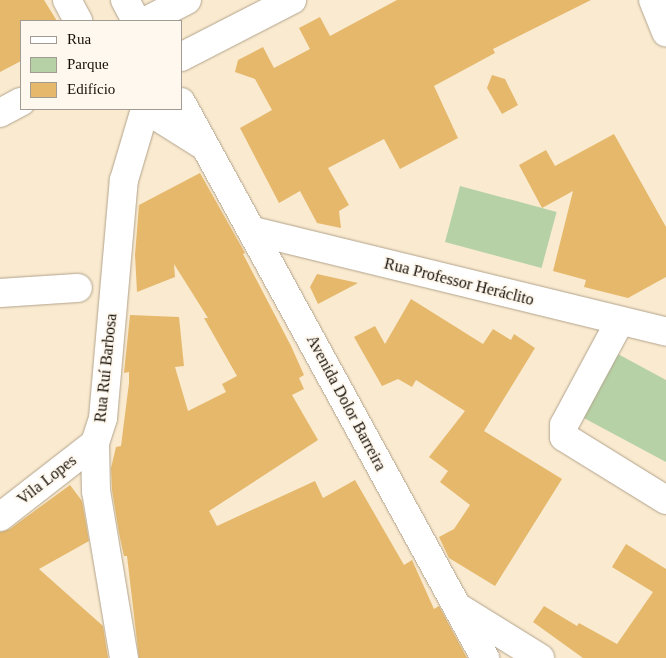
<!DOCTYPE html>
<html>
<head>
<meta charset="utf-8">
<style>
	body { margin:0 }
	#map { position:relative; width:666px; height:658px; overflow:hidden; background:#f9ead0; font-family:Georgia,serif }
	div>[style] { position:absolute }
	.green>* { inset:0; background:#b6d1a6; transform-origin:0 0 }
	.building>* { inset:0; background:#e5b86b }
	.roads { filter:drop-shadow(0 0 1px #b2a38b) drop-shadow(0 0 1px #b2a38b) }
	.minor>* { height:28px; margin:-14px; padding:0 14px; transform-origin:14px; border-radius:14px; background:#fff }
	span { translate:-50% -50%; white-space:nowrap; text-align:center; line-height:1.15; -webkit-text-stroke:4px #fff8ee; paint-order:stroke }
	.street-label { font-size:16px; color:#140f07 }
	.legend { position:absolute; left:20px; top:20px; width:162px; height:90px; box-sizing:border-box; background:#fff8ee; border:1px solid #a19b92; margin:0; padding:6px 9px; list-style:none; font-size:15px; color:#140f07 }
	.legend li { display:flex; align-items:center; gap:10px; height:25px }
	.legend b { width:25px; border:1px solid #a19b92 }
</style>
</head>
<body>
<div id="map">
	<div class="green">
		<div style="left:460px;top:186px;width:100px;height:58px;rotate:15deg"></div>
		<div style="clip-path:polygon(616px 353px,666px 380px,666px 462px,582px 417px)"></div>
	</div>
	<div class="building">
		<div style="clip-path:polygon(0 0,44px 0,57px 21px,21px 21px,21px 61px,0 72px)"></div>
		<div style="clip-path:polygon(397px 0,591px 0,493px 49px,495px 53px,434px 86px,458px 138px,400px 169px,384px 139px,328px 168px,349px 205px,339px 211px,341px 228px,317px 223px,300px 191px,279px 203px,240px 128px,272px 110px,255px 79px,235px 72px,238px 60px,263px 47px,274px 68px,310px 49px,299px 28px,320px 17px,330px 36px)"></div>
		<div style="clip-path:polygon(492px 75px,505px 79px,518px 105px,502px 114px,487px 88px)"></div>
		<div style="clip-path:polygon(614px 134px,666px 227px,666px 277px,628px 298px,584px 287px,586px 280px,553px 271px,573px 191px,542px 208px,519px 165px,546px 150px,555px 166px)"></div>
		<div style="clip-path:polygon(200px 173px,245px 253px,243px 254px,291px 346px,304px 375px,299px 378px,304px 389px,292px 395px,318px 440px,209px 511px,217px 526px,315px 481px,323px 498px,355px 480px,404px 565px,412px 560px,434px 609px,439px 606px,467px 658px,139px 658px,127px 556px,124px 556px,119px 533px,112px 490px,111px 468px,116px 447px,121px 446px,129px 383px,129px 372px,124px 373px,130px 315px,179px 317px,184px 366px,175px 367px,188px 411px,226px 392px,222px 384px,237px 376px,204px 318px,208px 318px,174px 264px,175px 277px,137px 292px,135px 255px,139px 205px)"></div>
		<div style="clip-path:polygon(317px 274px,358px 283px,318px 304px,310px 287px)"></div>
		<div style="clip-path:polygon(411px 299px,483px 344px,493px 329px,511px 340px,514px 334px,535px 348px,484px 431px,562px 479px,495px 586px,449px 558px,439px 537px,454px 529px,470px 505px,440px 482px,448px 471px,429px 457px,465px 411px,416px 380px,412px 387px,398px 379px,382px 386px,354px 337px,375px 326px,385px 344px)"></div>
		<div style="clip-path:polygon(70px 485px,82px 501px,89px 541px,39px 569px,103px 626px,108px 658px,0 658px,0 532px,10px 529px)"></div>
		<div style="clip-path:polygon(626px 544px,666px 569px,666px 658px,583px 658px,533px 622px,544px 606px,577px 626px,579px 623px,617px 644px,653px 592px,612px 567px)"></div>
	</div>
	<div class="roads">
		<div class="minor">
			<div style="left:67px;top:0;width:24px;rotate:62deg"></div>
			<div style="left:125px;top:0;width:24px;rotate:62deg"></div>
			<div style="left:653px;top:0;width:35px;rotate:68deg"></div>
			<div style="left:146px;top:21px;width:46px;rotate:-27.1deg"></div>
			<div style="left:181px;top:57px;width:125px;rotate:-27.2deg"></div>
			<div style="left:181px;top:102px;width:634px;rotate:61.33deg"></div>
			<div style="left:145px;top:109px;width:70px;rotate:32.1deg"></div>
			<div style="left:0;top:113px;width:24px;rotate:-28deg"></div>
			<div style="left:253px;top:231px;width:425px;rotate:13.7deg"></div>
			<div style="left:0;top:293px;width:78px;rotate:-3.7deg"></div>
			<div style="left:620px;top:321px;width:118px;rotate:118.3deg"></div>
			<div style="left:564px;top:425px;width:12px;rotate:90deg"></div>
			<div style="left:564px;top:437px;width:120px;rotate:31.7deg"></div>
			<div style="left:0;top:517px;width:120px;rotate:-37.9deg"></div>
			<div style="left:461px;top:609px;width:93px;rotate:31.8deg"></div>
			<div style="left:124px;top:658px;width:169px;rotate:-99.5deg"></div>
			<div style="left:96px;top:491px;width:48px;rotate:-91.2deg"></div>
			<div style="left:95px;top:443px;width:26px;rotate:-72deg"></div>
			<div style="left:103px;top:418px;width:239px;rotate:-85deg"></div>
			<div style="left:124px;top:180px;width:74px;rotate:-73.5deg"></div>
		</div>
	</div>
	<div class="street-label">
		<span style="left:459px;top:282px;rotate:14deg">Rua Professor Heráclito</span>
		<span style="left:106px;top:368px;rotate:-84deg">Rua Ruí Barbosa</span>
		<span style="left:346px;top:403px;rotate:62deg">Avenida Dolor Barreira</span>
		<span style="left:47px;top:480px;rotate:-38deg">Vila Lopes</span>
	</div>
	<ul class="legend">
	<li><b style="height:6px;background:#fff"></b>Rua</li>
	<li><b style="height:14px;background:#b6d1a6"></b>Parque</li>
	<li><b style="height:14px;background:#e5b86b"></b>Edifício</li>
	</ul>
</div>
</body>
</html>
